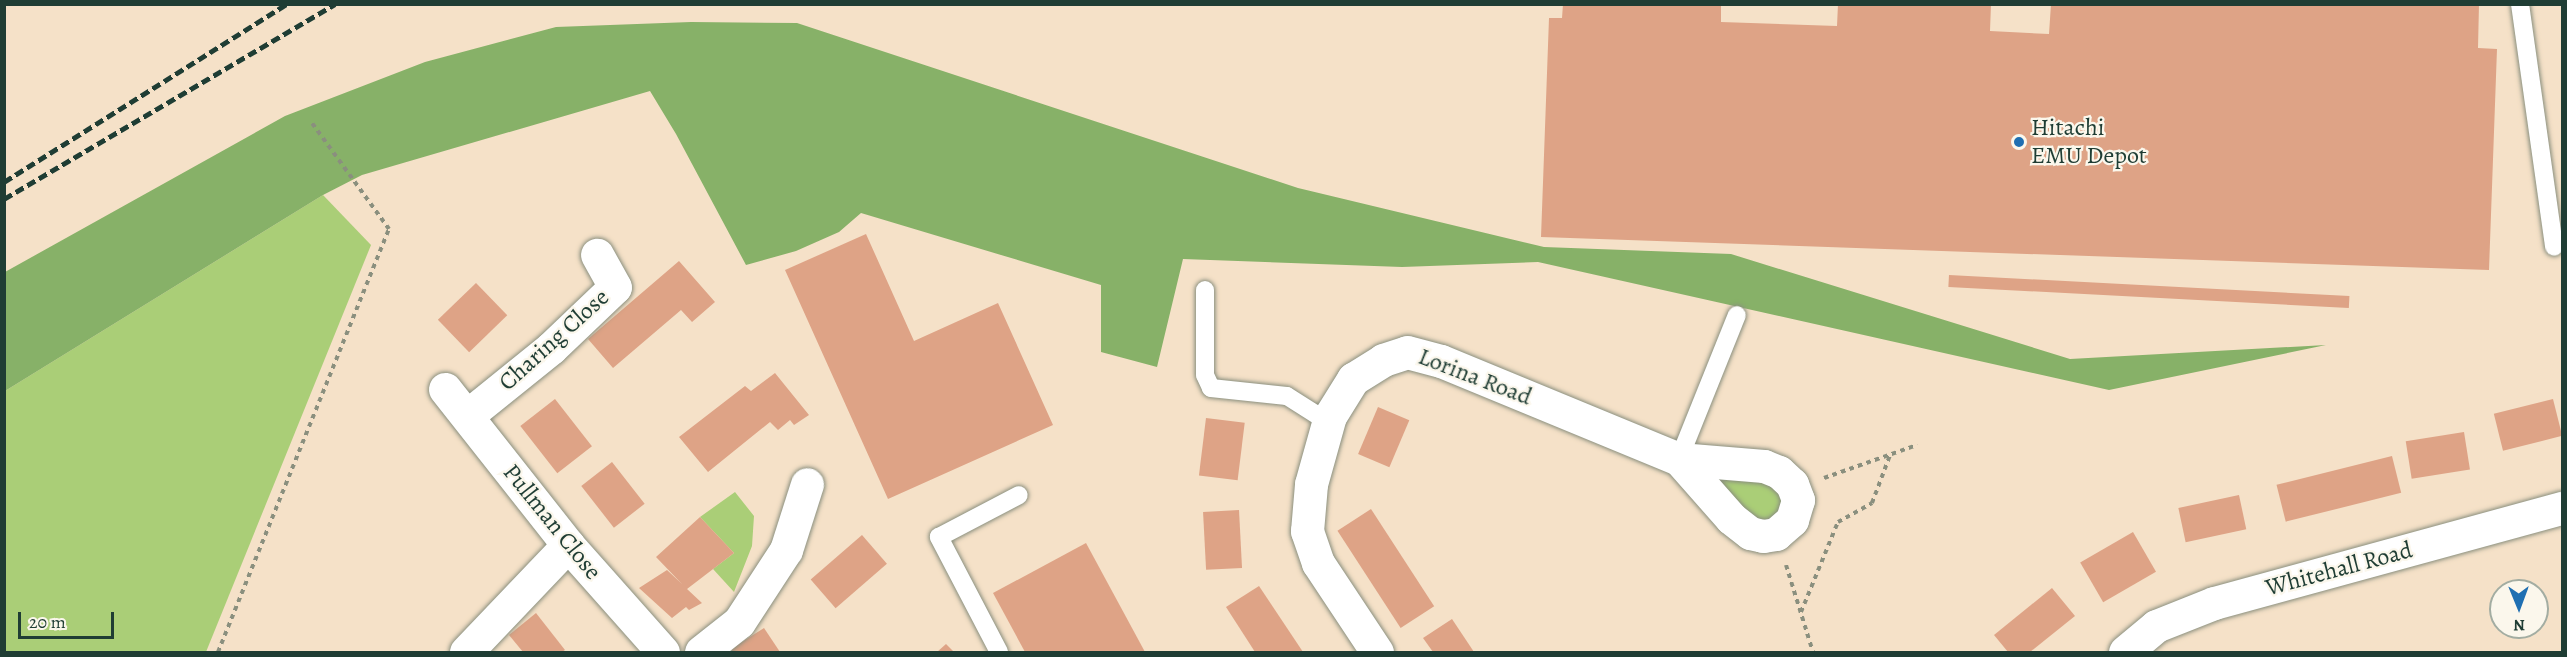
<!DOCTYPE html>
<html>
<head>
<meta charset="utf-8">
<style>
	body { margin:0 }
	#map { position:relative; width:2567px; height:657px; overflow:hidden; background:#f5e1c8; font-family:Alegreya,serif }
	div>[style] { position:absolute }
	.green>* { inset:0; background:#aace77 }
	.forest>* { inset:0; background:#87b168 }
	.building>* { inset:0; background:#dea386; transform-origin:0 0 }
	.path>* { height:4px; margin-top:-2px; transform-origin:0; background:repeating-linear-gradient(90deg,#8a8f7e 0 4.5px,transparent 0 9px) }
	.roads { filter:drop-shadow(0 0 2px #8a8f7e) drop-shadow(0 0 2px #8a8f7e) }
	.lane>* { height:18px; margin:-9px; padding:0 9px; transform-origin:9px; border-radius:9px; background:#fff }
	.street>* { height:33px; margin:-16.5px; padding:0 16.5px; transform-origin:16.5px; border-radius:16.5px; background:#fff }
	.rail>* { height:4.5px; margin-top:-2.25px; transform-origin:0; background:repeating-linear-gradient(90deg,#1f3d34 0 9px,transparent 0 13.5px) }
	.dots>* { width:16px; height:16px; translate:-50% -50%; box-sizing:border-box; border:3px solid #fbf7ec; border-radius:50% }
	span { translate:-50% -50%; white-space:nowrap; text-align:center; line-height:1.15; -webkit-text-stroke:4.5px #fbf7ec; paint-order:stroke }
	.poi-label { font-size:24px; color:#1f3d34 }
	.left { translate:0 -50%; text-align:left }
	.street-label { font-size:24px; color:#1f3d34 }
	.frame { position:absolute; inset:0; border:6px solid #1f3d34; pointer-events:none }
	.north { position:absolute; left:2489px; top:579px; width:60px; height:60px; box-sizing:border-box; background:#fbf7ec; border:2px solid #a3ada2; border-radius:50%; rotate:179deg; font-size:16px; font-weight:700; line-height:24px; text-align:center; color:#1f3d34 }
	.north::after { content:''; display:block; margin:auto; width:21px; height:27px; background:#1f6fb2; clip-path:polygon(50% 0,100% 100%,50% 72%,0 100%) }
	.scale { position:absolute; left:18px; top:612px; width:96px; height:27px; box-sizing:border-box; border:3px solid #1f3d34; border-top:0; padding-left:8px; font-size:18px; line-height:21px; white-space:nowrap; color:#1f3d34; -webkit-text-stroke:4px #fbf7ec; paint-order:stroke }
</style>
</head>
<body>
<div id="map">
	<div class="green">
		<div style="clip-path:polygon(323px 195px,371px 245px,206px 652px,5px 652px,5px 391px)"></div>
		<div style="clip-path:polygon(1700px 470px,1761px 475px,1789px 500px,1763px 527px)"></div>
		<div style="clip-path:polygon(735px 492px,754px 516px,752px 546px,734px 592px,713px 569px,734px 553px,700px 517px)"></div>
	</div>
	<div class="forest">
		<div style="clip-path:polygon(691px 22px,797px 23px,1298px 188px,1544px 247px,1731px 254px,2070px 359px,2326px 345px,2109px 390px,1538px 262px,1402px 267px,1183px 259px,1157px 367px,1101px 352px,1101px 285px,861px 213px,839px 232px,796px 251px,746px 265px,676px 134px,650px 91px,362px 175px,323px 195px,5px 391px,5px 272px,285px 116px,425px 62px,556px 27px)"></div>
	</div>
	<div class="building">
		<div style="clip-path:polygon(1563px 4px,1721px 4px,1721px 22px,1837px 26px,1838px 4px,1991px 4px,1990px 31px,2049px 34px,2051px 4px,2479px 4px,2478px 48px,2497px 49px,2489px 270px,1541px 237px,1549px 18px,1562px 18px)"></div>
		<div style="clip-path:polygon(866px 234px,914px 341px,998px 303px,1053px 425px,888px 499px,785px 270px)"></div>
		<div style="clip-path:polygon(679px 261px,715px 302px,692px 322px,681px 310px,613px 368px,588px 339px)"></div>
		<div style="left:1949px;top:275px;width:401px;height:12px;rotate:3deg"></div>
		<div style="left:476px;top:283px;width:45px;height:53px;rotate:46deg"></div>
		<div style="clip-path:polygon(775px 373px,809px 415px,794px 425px,790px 420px,778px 430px,770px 422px,708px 472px,679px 437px,745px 386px,751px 391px)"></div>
		<div style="left:555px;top:399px;width:60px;height:44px;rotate:52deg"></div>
		<div style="left:2553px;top:399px;width:38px;height:61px;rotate:76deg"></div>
		<div style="left:1378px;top:407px;width:34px;height:51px;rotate:23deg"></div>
		<div style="left:1206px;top:418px;width:39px;height:58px;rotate:7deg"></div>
		<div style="left:2464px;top:432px;width:38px;height:59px;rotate:81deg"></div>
		<div style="left:2392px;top:456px;width:38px;height:119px;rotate:76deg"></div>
		<div style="left:612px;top:462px;width:53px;height:39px;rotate:52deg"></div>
		<div style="left:2239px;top:495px;width:35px;height:62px;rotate:78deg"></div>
		<div style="left:1371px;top:509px;width:116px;height:40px;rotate:57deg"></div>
		<div style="left:1239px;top:510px;width:58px;height:36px;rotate:87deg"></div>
		<div style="clip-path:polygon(700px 517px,734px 553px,687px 589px,702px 603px,689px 610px,686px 607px,672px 618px,639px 588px,667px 570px,682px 584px,656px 557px)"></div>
		<div style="left:2133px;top:532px;width:46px;height:61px;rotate:60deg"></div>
		<div style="left:862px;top:535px;width:38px;height:68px;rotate:49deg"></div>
		<div style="clip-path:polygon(1086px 543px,1145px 652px,1025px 652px,993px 593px)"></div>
		<div style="clip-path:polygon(1259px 586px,1303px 652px,1255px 652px,1226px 607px)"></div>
		<div style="clip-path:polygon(2052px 588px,2075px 616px,2030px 652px,2008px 652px,1994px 635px)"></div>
		<div style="clip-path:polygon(536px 613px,565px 650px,562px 652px,523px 652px,509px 635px)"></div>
		<div style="clip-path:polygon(1452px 619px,1474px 652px,1433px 652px,1423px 638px)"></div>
		<div style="clip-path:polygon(764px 628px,780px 652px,733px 652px,731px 649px)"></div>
		<div style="clip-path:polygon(946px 644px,954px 652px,937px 652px)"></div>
	</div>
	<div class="path">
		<div style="left:1824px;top:478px;width:99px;rotate:-19.5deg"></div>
		<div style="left:1786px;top:565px;width:91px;rotate:72.8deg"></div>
		<div style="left:1801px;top:612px;width:97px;rotate:-67.7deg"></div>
		<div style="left:1838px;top:522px;width:39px;rotate:-29deg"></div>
		<div style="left:1872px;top:503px;width:51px;rotate:-69.4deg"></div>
		<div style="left:218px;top:652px;width:456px;rotate:-68deg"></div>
		<div style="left:389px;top:229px;width:131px;rotate:-126deg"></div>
	</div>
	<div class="roads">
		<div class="lane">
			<div style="left:2520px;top:4px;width:245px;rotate:82deg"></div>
			<div style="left:1205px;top:290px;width:85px;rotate:90deg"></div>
			<div style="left:1205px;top:375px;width:14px;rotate:65deg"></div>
			<div style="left:1211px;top:388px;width:76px;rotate:6deg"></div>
			<div style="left:1287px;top:396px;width:49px;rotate:32.4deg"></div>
			<div style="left:1679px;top:459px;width:155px;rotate:-68.1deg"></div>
			<div style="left:999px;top:652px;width:130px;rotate:-117.6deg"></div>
			<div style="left:939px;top:537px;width:90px;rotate:-27.7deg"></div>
		</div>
		<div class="street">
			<div style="left:445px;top:389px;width:199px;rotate:51.7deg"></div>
			<div style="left:568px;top:545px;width:143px;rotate:48.4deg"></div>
			<div style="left:468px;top:415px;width:107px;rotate:-38.9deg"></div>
			<div style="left:551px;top:348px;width:88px;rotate:-43.6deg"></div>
			<div style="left:615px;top:287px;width:37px;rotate:-119deg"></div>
			<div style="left:466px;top:652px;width:148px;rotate:-46.4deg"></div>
			<div style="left:701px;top:652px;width:48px;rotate:-38.3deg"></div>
			<div style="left:739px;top:622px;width:86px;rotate:-56.9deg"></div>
			<div style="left:786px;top:550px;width:69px;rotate:-72.3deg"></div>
			<div style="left:1377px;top:652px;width:107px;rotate:-123.5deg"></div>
			<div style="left:1318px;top:563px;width:34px;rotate:-109deg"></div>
			<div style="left:1307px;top:531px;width:47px;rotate:-85.1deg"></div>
			<div style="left:1311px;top:484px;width:71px;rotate:-74.4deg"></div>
			<div style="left:1330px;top:416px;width:44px;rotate:-58.1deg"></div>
			<div style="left:1353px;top:379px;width:36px;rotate:-32deg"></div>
			<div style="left:1383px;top:360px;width:25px;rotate:-18deg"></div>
			<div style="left:1407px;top:352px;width:35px;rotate:15deg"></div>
			<div style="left:1441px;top:361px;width:257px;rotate:22.4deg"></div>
			<div style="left:1679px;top:459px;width:85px;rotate:4.7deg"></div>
			<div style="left:1764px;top:466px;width:16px;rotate:22deg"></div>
			<div style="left:1779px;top:472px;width:18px;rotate:43deg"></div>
			<div style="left:1792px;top:484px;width:17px;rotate:69deg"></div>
			<div style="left:1798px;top:500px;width:21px;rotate:107deg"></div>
			<div style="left:1792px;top:520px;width:21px;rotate:139deg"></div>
			<div style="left:1776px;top:534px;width:13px;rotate:171deg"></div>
			<div style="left:1763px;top:536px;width:13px;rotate:-167deg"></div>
			<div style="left:1750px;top:533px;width:24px;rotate:-142deg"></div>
			<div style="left:1731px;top:518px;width:79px;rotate:-131.4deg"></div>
			<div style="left:2125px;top:652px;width:40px;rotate:-40deg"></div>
			<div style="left:2156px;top:626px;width:62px;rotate:-21.6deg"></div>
			<div style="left:2214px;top:603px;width:361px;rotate:-15.3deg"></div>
		</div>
	</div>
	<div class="rail">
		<div style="left:4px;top:182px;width:334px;rotate:-32.2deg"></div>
		<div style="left:4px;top:199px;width:384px;rotate:-30.5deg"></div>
	</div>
	<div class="dots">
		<div style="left:2019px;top:142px;background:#1f6fb2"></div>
	</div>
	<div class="poi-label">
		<span class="left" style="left:2031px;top:142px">Hitachi<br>EMU Depot</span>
	</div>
	<div class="street-label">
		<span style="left:554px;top:340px;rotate:-42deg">Charing Close</span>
		<span style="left:1475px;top:377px;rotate:21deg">Lorina Road</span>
		<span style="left:552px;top:522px;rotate:51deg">Pullman Close</span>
		<span style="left:2339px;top:569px;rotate:-15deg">Whitehall Road</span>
	</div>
	<div class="frame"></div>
	<div class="north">N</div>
	<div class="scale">20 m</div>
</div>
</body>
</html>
